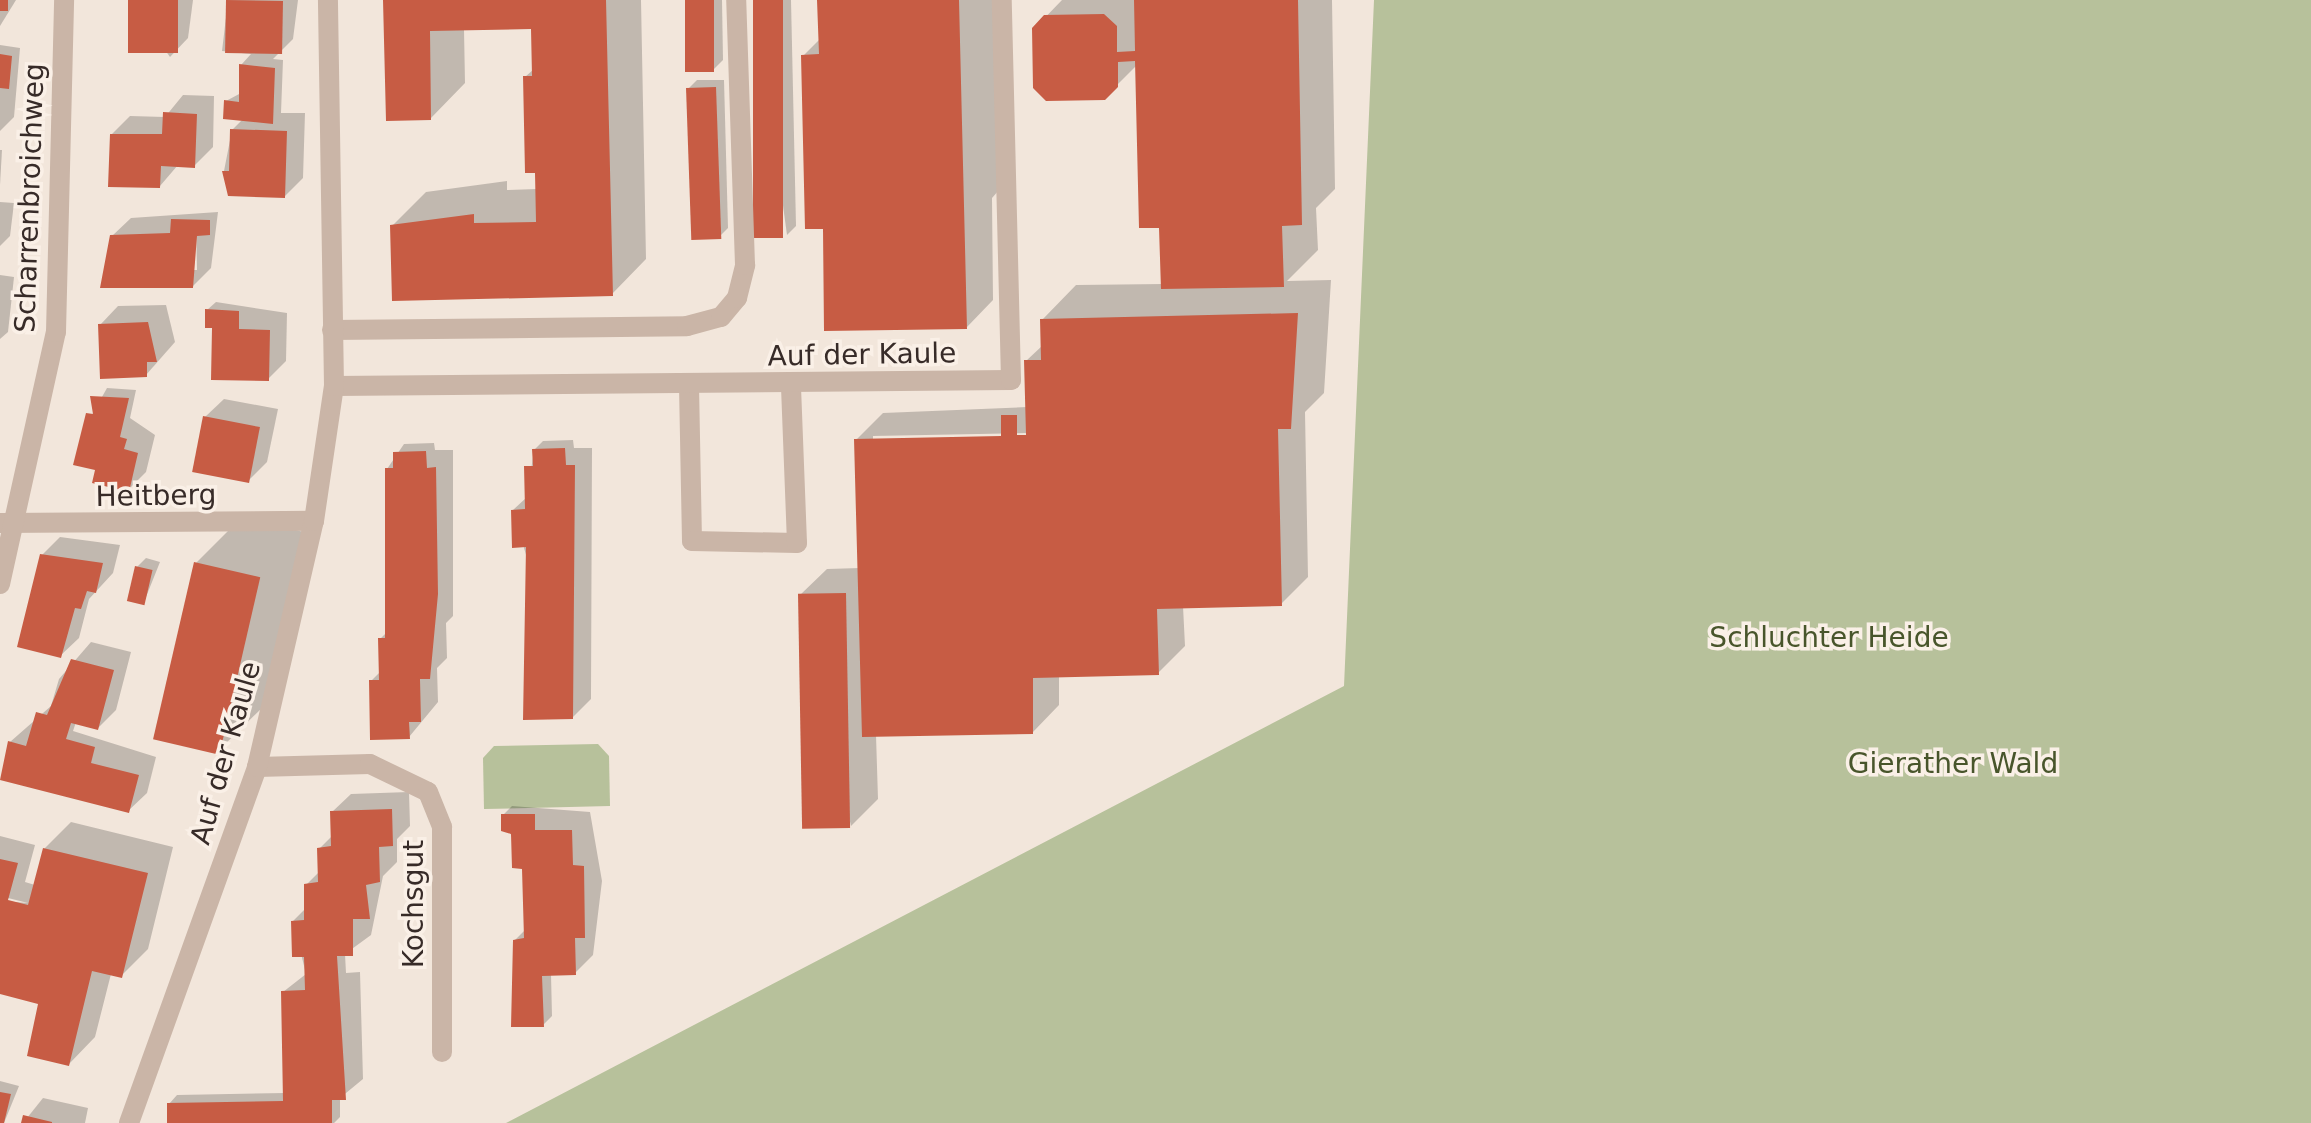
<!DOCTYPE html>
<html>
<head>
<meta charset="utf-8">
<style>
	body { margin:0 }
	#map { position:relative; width:2311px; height:1123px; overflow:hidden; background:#f2e6db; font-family:"DejaVu Sans",sans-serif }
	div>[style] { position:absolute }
	.green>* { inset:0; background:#b7c19b }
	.shadow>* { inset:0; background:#0003 }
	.building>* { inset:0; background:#c75c44; transform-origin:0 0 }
	.minor>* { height:20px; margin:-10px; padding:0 10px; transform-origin:10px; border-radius:10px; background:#cab5a7 }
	span { translate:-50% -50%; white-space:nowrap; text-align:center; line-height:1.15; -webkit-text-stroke:7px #faf0e7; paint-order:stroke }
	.street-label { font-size:28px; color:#372b28 }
	.park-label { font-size:28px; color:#48552b }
</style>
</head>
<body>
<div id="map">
	<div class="green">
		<div style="clip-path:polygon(1374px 0,2311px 0,2311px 1123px,506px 1123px,1344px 686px)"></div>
		<div style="clip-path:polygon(598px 744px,609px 756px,610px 806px,484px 809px,483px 758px,494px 746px)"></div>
	</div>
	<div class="shadow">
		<div style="clip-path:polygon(0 0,16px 0,0 26px)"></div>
		<div style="clip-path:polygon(130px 0,193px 0,188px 38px,170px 57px)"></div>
		<div style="clip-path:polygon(228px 0,298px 0,293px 39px,273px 59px,283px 60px,281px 113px,305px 113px,303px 178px,285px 196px,224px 171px,232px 130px,243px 119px,226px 101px,241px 93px,241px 65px,251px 54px,222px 51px)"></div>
		<div style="clip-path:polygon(385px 0,641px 0,646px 259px,612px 294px,392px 226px,426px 192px,507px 181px,507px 190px,537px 189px,525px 77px,534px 69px,533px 27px,464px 29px,465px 83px,431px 118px)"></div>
		<div style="clip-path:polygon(687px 0,722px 0,723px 60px,714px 69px)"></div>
		<div style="clip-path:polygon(755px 0,791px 0,796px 226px,787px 235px)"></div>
		<div style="clip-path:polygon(819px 0,993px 0,999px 190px,992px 198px,993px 300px,967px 327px,825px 230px,803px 56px,820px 39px)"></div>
		<div style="clip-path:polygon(evenodd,1062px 0,1332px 0,1335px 189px,1316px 208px,1318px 250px,1287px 281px,1331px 280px,1324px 393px,1305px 412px,1308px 577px,1281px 604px,1183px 606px,1185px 646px,1158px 673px,1059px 675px,1059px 705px,1033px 732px,876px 735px,878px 799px,851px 826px,800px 595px,827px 569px,860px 568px,856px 440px,883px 413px,1027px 407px,1026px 361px,1043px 345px,1042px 320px,1076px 285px,1163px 284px,1161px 226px,1137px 65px,1104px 98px,1034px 29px,1062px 0,1028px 433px,1028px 437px,873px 440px,873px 436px,1028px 433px)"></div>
		<div style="clip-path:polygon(0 45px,20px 48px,14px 117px,0 131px)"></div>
		<div style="clip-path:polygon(697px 80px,724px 80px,728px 228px,719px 237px,688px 89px)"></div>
		<div style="clip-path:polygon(183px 95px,214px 96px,213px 147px,194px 166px,178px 165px,160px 186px,112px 134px,130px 116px,165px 117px)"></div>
		<div style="clip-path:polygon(0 150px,2px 150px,0 185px)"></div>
		<div style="clip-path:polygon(0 202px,14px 203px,10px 236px,0 246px)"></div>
		<div style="clip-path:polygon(evenodd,218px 212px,211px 268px,193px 286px,112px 236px,131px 218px,218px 212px,196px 224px,197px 270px,193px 270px,196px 224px)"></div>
		<div style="clip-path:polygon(0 275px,14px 277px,8px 332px,0 339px)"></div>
		<div style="clip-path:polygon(216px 302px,287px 313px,286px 361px,268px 379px,207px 310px)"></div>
		<div style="clip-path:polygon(166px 305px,175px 342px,146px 375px,100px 325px,118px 306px)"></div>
		<div style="clip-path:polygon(107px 388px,136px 390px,130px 418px,155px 435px,146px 472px,128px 490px,98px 468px,84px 429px)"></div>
		<div style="clip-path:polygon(224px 399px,278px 409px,267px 462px,249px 480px,205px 417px)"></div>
		<div style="clip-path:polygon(573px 440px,574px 448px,592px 448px,591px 699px,573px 717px,513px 510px,527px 497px,534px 450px,543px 441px)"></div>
		<div style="clip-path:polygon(434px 443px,435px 450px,453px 450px,453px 616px,446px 623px,447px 658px,437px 668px,438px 702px,409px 737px,371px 681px,381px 671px,380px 639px,387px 632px,387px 469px,404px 444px)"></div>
		<div style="clip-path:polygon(242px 517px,304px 532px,263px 707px,217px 752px,196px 563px)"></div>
		<div style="clip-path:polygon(60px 537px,120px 545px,113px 573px,89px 599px,79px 638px,60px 656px,42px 555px)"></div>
		<div style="clip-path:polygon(146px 558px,160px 562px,144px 602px,137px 567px)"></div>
		<div style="clip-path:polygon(91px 642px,131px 652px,116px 710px,98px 728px,76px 722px,73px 731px,156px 757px,147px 793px,128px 811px,10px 742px,51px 706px,59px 679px)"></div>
		<div style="clip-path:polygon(409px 792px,410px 826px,397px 839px,397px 862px,383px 876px,371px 935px,345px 954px,346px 973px,360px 972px,363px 1079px,340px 1098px,340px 1117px,334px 1123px,169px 1123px,169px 1104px,177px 1095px,285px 1093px,283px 992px,306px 974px,293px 921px,306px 908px,306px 885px,320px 871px,319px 849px,333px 835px,332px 812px,351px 794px)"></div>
		<div style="clip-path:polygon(512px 806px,590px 812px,602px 881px,593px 955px,575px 973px,551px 974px,552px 1016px,543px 1025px,515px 940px,526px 929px,524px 867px,503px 815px)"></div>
		<div style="clip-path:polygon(71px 822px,173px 847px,148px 949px,121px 976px,111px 974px,95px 1037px,69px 1064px,41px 1003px,0 992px,0 901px,28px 903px,0 896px,0 836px,35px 845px,25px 882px,35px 885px,44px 849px)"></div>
		<div style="clip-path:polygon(0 1081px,19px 1086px,4px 1123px,0 1123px)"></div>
		<div style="clip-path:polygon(43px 1098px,88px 1108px,85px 1123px,23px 1123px)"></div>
	</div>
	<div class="building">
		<div style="left:0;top:0;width:8px;height:11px"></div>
		<div style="left:128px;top:0;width:50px;height:53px"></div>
		<div style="left:226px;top:0;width:57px;height:53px;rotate:1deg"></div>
		<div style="clip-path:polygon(383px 0,606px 0,613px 296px,392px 301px,390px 225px,474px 214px,474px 223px,536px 222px,535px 173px,525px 173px,523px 76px,532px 76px,531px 29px,430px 31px,431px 120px,386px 121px)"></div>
		<div style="left:685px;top:0;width:29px;height:72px"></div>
		<div style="left:753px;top:0;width:30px;height:238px"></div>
		<div style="clip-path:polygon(817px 0,959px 0,967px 329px,824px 331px,823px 229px,805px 229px,801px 55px,819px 54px)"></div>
		<div style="clip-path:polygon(1134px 0,1298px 0,1302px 225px,1282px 226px,1284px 287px,1161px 289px,1159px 228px,1139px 228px,1135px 61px,1118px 62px,1118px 87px,1105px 100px,1046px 101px,1033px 88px,1032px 28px,1044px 15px,1104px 14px,1117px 26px,1117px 52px,1135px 51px)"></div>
		<div style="clip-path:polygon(0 54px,12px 56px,9px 89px,0 88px)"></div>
		<div style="clip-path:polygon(239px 64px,275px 68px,273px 124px,223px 119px,224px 100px,239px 102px)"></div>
		<div style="left:716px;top:87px;width:152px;height:30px;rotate:88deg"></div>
		<div style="clip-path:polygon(163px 112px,197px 114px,195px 168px,161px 166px,160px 188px,108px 187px,110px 134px,162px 134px)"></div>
		<div style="clip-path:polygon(230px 129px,287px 131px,285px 198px,228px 196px,222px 171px,229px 171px)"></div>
		<div style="clip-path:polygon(171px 219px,210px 220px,210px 235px,197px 236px,193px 288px,100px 288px,110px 235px,170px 233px)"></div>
		<div style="clip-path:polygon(205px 309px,239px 311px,239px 329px,270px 330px,269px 381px,211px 380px,212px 328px,205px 328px)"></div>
		<div style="clip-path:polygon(1298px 313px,1291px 429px,1278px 429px,1282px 606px,1157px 609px,1159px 675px,1033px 678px,1033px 734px,862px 737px,854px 439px,1001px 436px,1001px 415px,1017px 415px,1017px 435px,1026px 435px,1024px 360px,1041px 360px,1040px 319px)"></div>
		<div style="clip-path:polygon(148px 322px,157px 362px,147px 362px,147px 377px,100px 379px,98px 324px)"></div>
		<div style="clip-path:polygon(90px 396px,129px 398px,120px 437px,127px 439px,124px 449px,138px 453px,129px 492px,92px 483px,95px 470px,73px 465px,86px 413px,93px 414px)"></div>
		<div style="left:203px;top:416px;width:58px;height:57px;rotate:11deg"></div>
		<div style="clip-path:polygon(565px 448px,566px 465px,575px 465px,573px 719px,523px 720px,526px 547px,512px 548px,511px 510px,525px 509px,524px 466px,533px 466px,532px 449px)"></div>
		<div style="clip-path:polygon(426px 451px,427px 468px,436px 467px,438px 594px,430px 679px,420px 679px,421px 722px,409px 722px,410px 739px,370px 740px,369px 680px,379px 680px,378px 638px,385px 638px,385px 468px,393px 468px,393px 452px)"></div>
		<div style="clip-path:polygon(40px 554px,103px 563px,96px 593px,87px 591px,81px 609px,75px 608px,61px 658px,17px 647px)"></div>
		<div style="left:194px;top:562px;width:68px;height:182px;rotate:13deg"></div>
		<div style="left:135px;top:566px;width:18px;height:36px;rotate:13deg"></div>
		<div style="left:846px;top:593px;width:235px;height:48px;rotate:89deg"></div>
		<div style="clip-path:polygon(71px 659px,114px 670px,98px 730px,71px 723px,66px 739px,95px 747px,91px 763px,139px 775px,129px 813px,0 780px,8px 741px,26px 746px,36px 712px,47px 715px)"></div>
		<div style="clip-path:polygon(392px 809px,393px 846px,379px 847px,380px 882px,366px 885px,370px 919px,353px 919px,353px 956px,337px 956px,346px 1100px,332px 1100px,332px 1123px,167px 1123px,167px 1103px,283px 1101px,281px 991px,305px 990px,304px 957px,292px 957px,291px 921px,304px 920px,304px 884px,318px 882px,317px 848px,331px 846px,330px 811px)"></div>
		<div style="clip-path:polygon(501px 814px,535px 814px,535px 830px,572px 830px,573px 865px,584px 866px,585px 938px,575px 938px,576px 975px,542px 976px,544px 1027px,511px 1027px,513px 940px,524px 938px,522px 869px,512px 868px,511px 834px,501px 831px)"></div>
		<div style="clip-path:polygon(43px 848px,148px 873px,122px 978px,92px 971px,69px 1066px,27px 1056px,38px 1004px,0 994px,0 859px,18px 863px,8px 900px,28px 905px)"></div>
		<div style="clip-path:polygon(0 1092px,11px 1094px,4px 1123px,0 1123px)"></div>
		<div style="clip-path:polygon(23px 1115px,52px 1122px,52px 1123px,21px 1123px)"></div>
	</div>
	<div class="minor">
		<div style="left:332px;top:330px;width:355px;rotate:-0.6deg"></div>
		<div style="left:687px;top:326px;width:35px;rotate:-15deg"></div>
		<div style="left:721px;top:317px;width:25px;rotate:-50deg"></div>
		<div style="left:737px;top:298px;width:34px;rotate:-76deg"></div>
		<div style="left:745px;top:265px;width:265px;rotate:-91.9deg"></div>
		<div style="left:689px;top:385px;width:156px;rotate:88.9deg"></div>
		<div style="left:692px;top:541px;width:105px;rotate:1.1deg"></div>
		<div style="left:797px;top:543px;width:158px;rotate:-92.2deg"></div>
		<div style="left:334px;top:386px;width:677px;rotate:-0.51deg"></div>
		<div style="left:1011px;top:380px;width:380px;rotate:-91.4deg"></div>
		<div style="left:0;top:523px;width:314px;rotate:-0.4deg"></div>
		<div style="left:0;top:584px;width:258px;rotate:-77.5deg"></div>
		<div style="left:56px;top:332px;width:332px;rotate:-88.6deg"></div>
		<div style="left:257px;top:767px;width:113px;rotate:-1.5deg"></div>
		<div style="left:370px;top:764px;width:64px;rotate:25.8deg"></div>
		<div style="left:428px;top:792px;width:38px;rotate:68deg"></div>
		<div style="left:442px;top:827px;width:225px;rotate:90deg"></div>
		<div style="left:129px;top:1123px;width:378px;rotate:-70.2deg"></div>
		<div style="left:257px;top:767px;width:253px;rotate:-77deg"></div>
		<div style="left:314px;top:521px;width:136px;rotate:-81.6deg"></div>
		<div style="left:334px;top:386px;width:386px;rotate:-90.9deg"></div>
	</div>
	<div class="street-label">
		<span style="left:30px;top:198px;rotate:-88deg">Scharrenbroichweg</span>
		<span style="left:862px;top:355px;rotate:-1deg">Auf der Kaule</span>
		<span style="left:156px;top:496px;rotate:-1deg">Heitberg</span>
		<span style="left:226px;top:753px;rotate:-74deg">Auf der Kaule</span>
		<span style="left:414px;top:904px;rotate:-90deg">Kochsgut</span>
	</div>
	<div class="park-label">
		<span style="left:1829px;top:638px">Schluchter Heide</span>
		<span style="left:1953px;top:764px">Gierather Wald</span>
	</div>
</div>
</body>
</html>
